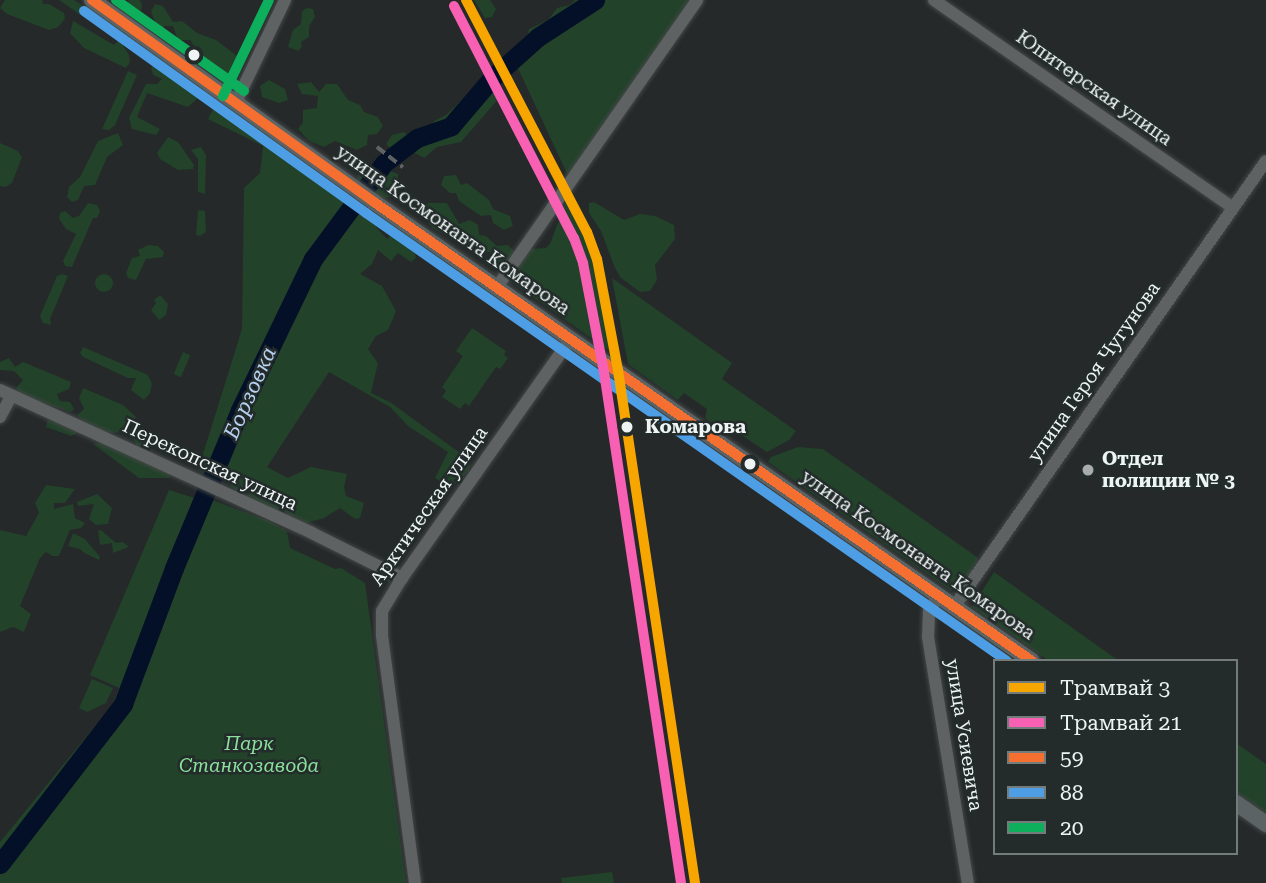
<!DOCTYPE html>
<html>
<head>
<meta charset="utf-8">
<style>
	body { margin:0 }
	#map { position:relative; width:1266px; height:883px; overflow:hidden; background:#252929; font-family:"Roboto Serif",serif }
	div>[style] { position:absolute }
	.green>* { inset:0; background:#22422a; transform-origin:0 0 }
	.round { border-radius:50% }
	.river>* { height:19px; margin:-9.5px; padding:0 9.5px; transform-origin:9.5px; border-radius:9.5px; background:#031027 }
	.roads { filter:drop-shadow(0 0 2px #444747) drop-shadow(0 0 2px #444747) }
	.street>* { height:12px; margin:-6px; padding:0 6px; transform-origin:6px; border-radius:6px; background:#5f6263 }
	.secondary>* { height:16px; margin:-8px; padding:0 8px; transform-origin:8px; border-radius:8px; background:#5b6364 }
	.rail>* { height:3.5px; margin-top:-1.75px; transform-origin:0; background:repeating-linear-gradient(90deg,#606363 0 10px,transparent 0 15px) }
	.bus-1>* { height:10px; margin:-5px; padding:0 5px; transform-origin:5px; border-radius:5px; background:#f46f30 }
	.bus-2>* { height:10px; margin:-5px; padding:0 5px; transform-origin:5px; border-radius:5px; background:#4d9ee5 }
	.bus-3>* { height:10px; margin:-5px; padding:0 5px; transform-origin:5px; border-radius:5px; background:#0daf5c }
	.tram-1>* { height:10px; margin:-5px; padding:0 5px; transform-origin:5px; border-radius:5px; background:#f7a600 }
	.tram-2>* { height:10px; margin:-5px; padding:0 5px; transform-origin:5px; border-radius:5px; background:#f860b3 }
	.dots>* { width:19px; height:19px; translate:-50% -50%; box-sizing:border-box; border:4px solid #232b2b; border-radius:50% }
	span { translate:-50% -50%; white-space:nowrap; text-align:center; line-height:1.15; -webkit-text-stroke:5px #232b2b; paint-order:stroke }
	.street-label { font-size:19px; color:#eef3f3 }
	.stop-label { font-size:19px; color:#eef3f3; font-weight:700 }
	.left { translate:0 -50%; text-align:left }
	.poi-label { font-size:19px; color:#eef3f3; font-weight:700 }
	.park-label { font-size:19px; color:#89e09b; font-style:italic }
	.water-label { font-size:21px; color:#b7d2f1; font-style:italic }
	.legend { position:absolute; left:993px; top:659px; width:245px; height:196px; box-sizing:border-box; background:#232b2b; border:2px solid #747b7b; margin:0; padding:9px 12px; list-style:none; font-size:21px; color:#eef3f3 }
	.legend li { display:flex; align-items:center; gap:14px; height:35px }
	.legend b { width:35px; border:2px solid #747b7b }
</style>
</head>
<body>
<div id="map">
	<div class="green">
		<div class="round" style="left:126px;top:-2px;width:16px;height:16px"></div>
		<div style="clip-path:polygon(5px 0,42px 0,43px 4px,49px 4px,64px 13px,65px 19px,58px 27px,49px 30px,7px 14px,0 8px)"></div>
		<div style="clip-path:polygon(59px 0,74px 0,82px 5px,82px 9px,88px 13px,92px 11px,125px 38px,124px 43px,121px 42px,129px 55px,130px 62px,126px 68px,84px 48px,70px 33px,73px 21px,114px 45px,118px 41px)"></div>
		<div style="clip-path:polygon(474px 0,490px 0,496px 9px,492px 17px,485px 18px)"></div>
		<div style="clip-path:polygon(575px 0,586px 0,572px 6px,571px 11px,559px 20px,549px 22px,534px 34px,528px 34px,529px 29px,548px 20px,557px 8px,570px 5px)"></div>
		<div style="clip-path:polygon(606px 0,694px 0,570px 180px,516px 64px)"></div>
		<div style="clip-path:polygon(155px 4px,163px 6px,173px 22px,182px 21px,197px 33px,216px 40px,236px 55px,240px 67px,228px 80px,209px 68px,190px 40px,178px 40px,173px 26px,164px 26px,164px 37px,160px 36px,154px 31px,157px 26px,151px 12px)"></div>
		<div style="clip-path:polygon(307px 8px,313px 9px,315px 17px,309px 26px,309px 37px,301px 42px,302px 47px,298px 51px,288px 47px,293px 30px,301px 24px,302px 11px)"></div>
		<div style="clip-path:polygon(156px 62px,203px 92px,347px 196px,346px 203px,354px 211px,374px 209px,383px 219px,376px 227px,387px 239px,399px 227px,411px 234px,416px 258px,411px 262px,398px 253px,391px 261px,378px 250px,372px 264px,360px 274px,382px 286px,396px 311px,388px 330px,376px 336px,368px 349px,378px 363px,371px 393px,390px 402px,471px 461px,469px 470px,451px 488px,435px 478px,448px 452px,408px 426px,390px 407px,329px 372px,267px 467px,288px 478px,311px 467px,347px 474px,344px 487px,346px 496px,364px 503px,360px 518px,355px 519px,340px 508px,324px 518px,303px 524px,289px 518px,285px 511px,264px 509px,248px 502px,247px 496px,254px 488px,251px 483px,240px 491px,235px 490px,217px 472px,209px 472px,209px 476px,198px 470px,242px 329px,244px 188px,260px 173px,263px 146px,208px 119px,213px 109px,207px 101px,198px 98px,188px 107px,147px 93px,137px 117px,160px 129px,156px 135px,132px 129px,129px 118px,146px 84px,157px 84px,162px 79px,153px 75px,151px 68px)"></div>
		<div style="clip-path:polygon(128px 71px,137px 75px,115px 125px,109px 130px,102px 129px)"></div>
		<div style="clip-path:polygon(269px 80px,285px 89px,288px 100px,279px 103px,262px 97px,260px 86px)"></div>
		<div style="clip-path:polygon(311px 82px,319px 92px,326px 84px,337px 84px,348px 100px,360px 105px,364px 112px,378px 117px,383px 126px,377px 134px,368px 135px,367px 145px,357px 150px,335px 141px,324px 147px,309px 141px,298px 129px,303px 122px,303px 110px,317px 108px,318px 96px,302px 94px,297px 84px)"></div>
		<div style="clip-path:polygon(499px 87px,500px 97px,461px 142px,437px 147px,424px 158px,411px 151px,397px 155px,386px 144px,392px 135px,404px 132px,417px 145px,425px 138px,455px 131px,490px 89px)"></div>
		<div style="clip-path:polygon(462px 100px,464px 108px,458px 112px,456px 123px,443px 130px,431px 128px,434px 121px,446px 115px)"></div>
		<div style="clip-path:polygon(118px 133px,123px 145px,107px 157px,95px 185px,84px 186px,78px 200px,72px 202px,67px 197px,69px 187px,80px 177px,98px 141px)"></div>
		<div style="clip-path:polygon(168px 137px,178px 142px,194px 165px,193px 169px,178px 170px,160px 159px,157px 153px)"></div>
		<div style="clip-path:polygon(0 143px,18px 151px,22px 157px,12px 183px,5px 187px,0 186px)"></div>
		<div style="clip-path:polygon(201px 147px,206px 155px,205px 194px,198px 192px,198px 159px,191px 150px)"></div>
		<div style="clip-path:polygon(373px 164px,398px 174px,398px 190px,392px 197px,378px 198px,356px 182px,360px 170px)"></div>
		<div style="clip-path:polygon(456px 175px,461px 185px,467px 183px,489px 200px,493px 209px,510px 216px,513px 226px,504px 230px,493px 223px,491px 215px,481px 216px,459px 201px,456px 193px,450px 193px,441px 185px,444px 176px)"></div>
		<div style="clip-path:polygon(566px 201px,590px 245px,611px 352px,510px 281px,513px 271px,530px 249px,546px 248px,550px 244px)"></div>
		<div style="clip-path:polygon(594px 202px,624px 220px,640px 214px,655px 216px,674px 225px,675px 239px,655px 265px,657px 280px,650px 291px,640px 292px,621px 278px,615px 268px,601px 231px,589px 213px,589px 203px)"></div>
		<div style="clip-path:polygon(88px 203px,97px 205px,100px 211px,97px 218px,93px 218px,72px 267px,65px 266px,63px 261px,76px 234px,66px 229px,59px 219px,60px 213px,65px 211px,73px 218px,79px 216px)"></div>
		<div style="clip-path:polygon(428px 203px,447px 203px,459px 224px,470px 220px,478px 225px,479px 235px,486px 236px,497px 246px,508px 245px,516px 253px,510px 262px,498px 262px,490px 252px,479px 253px,475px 240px,463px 234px,454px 240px,432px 228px,423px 216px)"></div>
		<div style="clip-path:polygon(198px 210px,205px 211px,206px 232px,200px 236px,196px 235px)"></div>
		<div style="clip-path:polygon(148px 245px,158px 246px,164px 252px,163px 257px,146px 259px,136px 280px,128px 278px,126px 273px,132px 258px,140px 256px,138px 250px)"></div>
		<div style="clip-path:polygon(62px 274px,68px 276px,50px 319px,51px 325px,43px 323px,40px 316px,57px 276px)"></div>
		<div class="round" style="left:95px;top:274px;width:18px;height:18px"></div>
		<div style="clip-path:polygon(612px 278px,732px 363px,722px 379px,796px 431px,789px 440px,767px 452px,722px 422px,716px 426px,705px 418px,707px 409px,684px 393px,678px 400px,628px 364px)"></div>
		<div style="clip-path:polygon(160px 295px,168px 304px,166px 315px,159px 320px,151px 310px,156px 303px,154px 300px)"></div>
		<div style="clip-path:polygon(472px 328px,506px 351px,504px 355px,508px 358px,500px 369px,496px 367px,469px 406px,465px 403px,460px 409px,442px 397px,446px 391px,442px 387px,463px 356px,456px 351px)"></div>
		<div style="clip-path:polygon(83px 347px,148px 375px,152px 384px,150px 393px,144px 400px,131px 390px,136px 378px,128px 378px,83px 357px,80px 353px)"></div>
		<div style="left:183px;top:352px;width:8px;height:24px;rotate:23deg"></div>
		<div style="clip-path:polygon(9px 358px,15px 367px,23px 362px,71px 382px,69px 389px,57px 394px,60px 401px,70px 402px,74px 409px,71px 412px,20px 395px,16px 388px,23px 380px,14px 371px,0 370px,0 362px)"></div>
		<div style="clip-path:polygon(83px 388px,123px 405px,136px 417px,126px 432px,109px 433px,90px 428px,77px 415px,84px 409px,79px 398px)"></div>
		<div style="clip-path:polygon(48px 419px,73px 426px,80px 432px,71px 436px,46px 427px)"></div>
		<div style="clip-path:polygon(142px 429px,154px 440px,145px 448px,138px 447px,132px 437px)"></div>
		<div style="clip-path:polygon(107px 442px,171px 474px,169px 478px,139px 478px,93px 444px)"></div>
		<div style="clip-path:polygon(798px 447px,823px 449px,977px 557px,977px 565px,959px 590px,950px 590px,768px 462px,771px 457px)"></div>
		<div style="clip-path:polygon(46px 485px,75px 489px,65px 503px,54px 503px,54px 509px,73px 504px,75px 518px,85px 523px,81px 528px,70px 530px,59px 556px,52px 556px,46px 552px,40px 558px,20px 606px,31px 614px,24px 632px,13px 627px,0 632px,0 530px,26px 536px,39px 513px,35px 503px)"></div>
		<div style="clip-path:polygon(169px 490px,210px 503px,212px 500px,269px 521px,287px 531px,290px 548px,335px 569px,341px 568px,365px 583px,406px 883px,0 883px,0 842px,113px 704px,119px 688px,90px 675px)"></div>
		<div style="clip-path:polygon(97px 494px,112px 508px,108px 524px,96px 525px,89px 519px,94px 504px,78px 506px,77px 502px)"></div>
		<div style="clip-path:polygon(101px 530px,116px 543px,123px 542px,129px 547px,113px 553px,112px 543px,100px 545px,98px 531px)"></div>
		<div style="clip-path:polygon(73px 533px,85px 539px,100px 557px,99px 560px,84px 553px,80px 549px,68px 546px)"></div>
		<div style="clip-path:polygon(994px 572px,1119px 661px,1049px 661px,972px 607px)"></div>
		<div style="clip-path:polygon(92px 679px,113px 688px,106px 703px,87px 712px,79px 708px)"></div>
		<div style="clip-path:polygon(1236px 743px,1266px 764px,1266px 813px,1236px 792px)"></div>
		<div style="clip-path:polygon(612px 872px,614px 883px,562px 883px,561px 878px)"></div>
	</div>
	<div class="river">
		<div style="left:0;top:864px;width:202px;rotate:-52.4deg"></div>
		<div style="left:123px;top:704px;width:145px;rotate:-69.4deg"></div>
		<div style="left:174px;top:568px;width:171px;rotate:-67.3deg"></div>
		<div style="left:240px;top:410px;width:168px;rotate:-64.2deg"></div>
		<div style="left:313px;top:259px;width:119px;rotate:-53.5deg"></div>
		<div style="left:384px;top:163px;width:41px;rotate:-37.1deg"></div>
		<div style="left:417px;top:138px;width:36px;rotate:-19deg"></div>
		<div style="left:451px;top:126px;width:63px;rotate:-49.5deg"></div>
		<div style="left:492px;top:78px;width:62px;rotate:-41.7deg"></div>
		<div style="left:538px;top:37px;width:68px;rotate:-33deg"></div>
	</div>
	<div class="roads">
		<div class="street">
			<div style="left:934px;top:0;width:364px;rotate:34.8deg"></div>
			<div style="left:236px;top:102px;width:113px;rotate:-64.3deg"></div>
			<div style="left:497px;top:287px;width:350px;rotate:-55.1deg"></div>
			<div style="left:0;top:390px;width:343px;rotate:24.6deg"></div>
			<div style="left:312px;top:533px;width:101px;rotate:26.6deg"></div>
			<div style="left:0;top:417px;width:24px;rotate:-62deg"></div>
			<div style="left:938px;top:596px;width:17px;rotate:121deg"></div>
			<div style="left:929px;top:611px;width:26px;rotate:92deg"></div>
			<div style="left:928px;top:637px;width:249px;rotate:80.8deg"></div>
			<div style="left:954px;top:607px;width:544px;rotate:-55.03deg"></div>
			<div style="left:415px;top:883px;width:250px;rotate:-97.6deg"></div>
			<div style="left:382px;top:635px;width:24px;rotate:-90deg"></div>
			<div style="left:382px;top:611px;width:39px;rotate:-59deg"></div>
			<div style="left:402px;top:578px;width:294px;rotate:-54.8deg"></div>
		</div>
		<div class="secondary">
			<div style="left:92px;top:0;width:347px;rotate:35.6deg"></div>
			<div style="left:374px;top:202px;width:802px;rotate:34.9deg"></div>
			<div style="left:1236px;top:803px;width:37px;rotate:35deg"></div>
		</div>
	</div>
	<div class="rail">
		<div style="left:377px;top:147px;width:33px;rotate:38deg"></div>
	</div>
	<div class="bus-1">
		<div style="left:92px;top:0;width:347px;rotate:35.6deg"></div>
		<div style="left:374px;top:202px;width:802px;rotate:34.9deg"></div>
	</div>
	<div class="bus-2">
		<div style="left:84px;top:11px;width:347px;rotate:35.6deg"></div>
		<div style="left:366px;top:213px;width:782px;rotate:34.95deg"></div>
	</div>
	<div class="bus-3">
		<div style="left:116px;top:0;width:157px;rotate:35.4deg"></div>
		<div style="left:223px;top:96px;width:106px;rotate:-64.4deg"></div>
	</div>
	<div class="tram-1">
		<div style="left:466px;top:0;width:262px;rotate:62.5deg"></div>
		<div style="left:587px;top:232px;width:29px;rotate:70deg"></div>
		<div style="left:597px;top:259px;width:113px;rotate:79.3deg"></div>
		<div style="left:618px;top:370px;width:519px;rotate:81.46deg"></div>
	</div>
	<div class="tram-2">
		<div style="left:454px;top:6px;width:261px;rotate:62.7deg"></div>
		<div style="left:574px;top:238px;width:27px;rotate:70deg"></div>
		<div style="left:583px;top:263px;width:111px;rotate:79.1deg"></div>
		<div style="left:604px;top:372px;width:517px;rotate:81.43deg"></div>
	</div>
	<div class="dots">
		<div style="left:194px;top:55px;background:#eef3f3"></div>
		<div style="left:627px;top:427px;background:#eef3f3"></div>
		<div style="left:750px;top:464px;background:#eef3f3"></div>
		<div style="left:1088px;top:470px;background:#a8acac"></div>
	</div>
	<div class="street-label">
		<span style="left:1094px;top:88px;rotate:35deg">Юпитерская улица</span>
		<span style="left:453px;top:230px;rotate:35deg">улица Космонавта Комарова</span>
		<span style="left:1094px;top:372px;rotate:-55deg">улица Героя Чугунова</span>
		<span style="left:210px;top:465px;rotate:25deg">Перекопская улица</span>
		<span style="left:429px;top:506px;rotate:-55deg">Арктическая улица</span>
		<span style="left:918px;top:555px;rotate:35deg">улица Космонавта Комарова</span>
		<span style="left:964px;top:735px;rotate:81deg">улица Усиевича</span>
	</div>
	<div class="stop-label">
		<span class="left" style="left:645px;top:427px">Комарова</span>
	</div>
	<div class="poi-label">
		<span class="left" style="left:1102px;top:470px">Отдел<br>полиции № 3</span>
	</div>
	<div class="park-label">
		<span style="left:249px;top:755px">Парк<br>Станкозавода</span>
	</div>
	<div class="water-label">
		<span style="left:250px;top:393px;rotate:-66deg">Борзовка</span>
	</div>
	<ul class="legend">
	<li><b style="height:9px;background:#f7a600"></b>Трамвай 3</li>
	<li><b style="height:9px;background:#f860b3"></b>Трамвай 21</li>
	<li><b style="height:9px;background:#f46f30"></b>59</li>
	<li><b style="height:9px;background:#4d9ee5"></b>88</li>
	<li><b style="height:9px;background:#0daf5c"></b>20</li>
	</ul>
</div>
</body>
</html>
